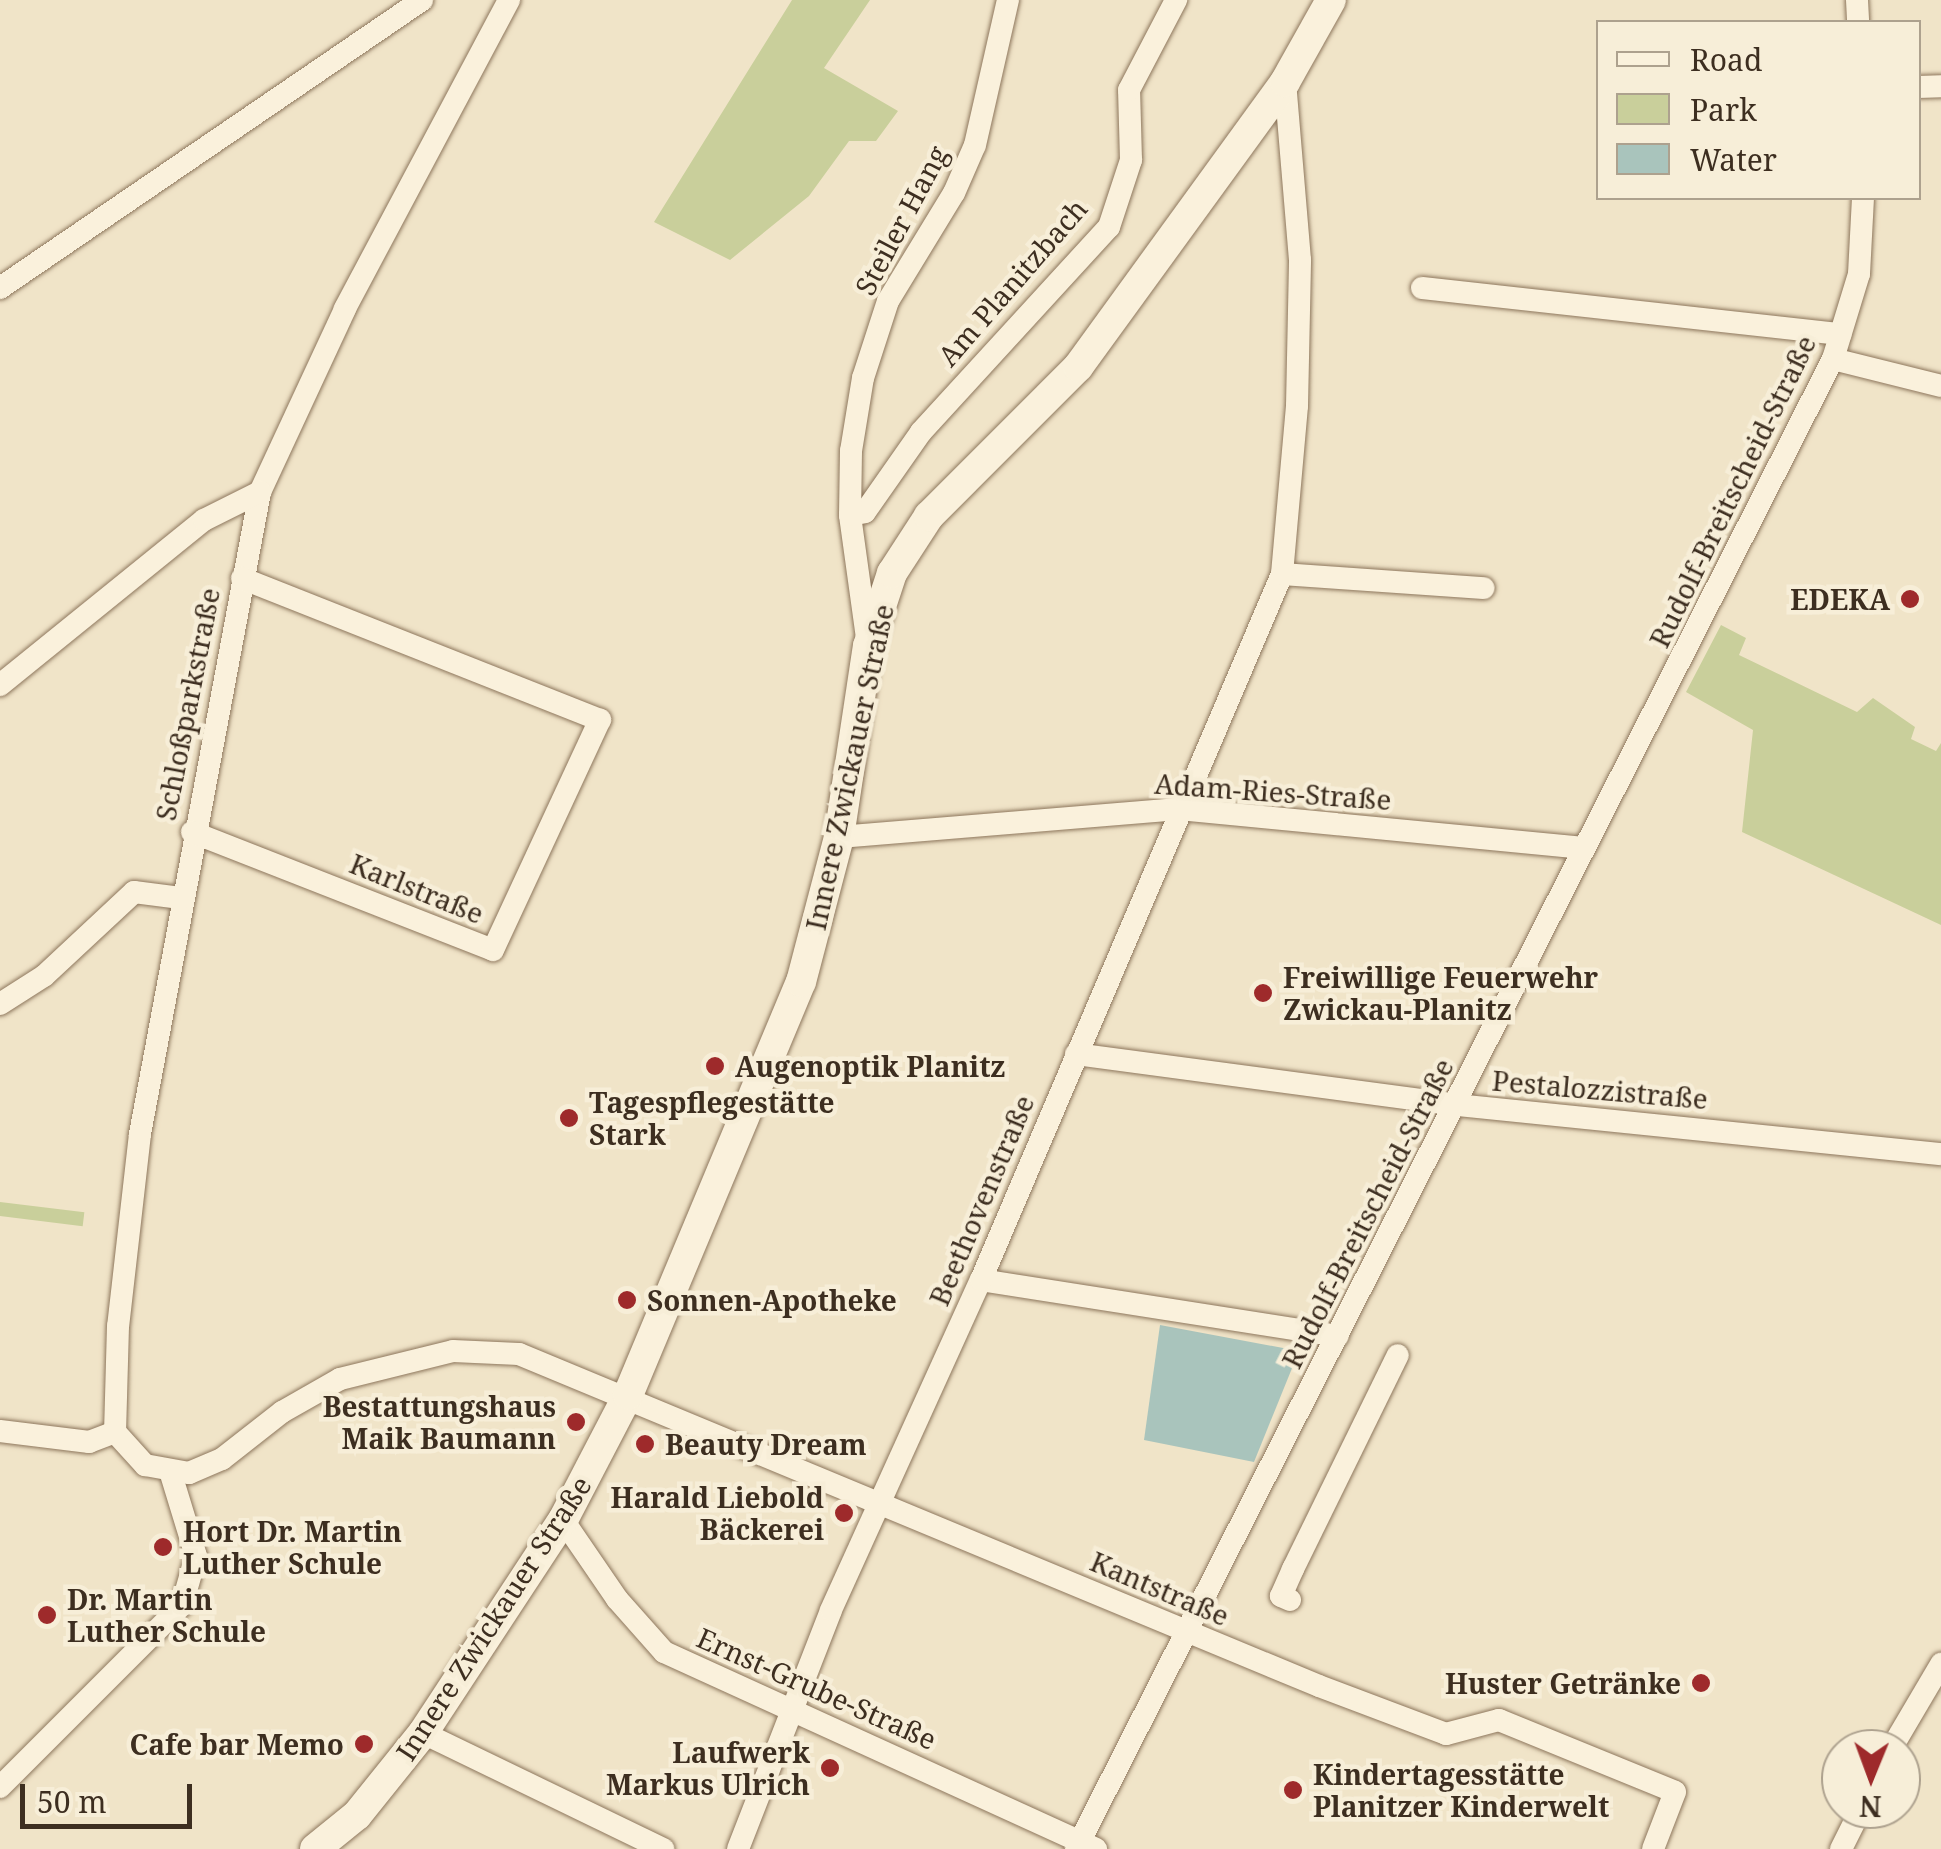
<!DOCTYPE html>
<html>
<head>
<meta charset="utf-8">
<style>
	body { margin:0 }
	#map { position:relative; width:1941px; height:1849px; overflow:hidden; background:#f0e4c8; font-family:"Noto Serif",serif }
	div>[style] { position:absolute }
	.green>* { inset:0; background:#c9cf9b; transform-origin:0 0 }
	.water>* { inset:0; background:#a9c4bc }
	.roads { filter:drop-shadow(0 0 2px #8d765c) drop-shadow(0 0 2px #8d765c) }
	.street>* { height:22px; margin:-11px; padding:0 11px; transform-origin:11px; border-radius:11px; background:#faf1dc }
	.secondary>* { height:30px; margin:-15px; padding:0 15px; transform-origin:15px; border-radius:15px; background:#faf1dc }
	.dots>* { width:28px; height:28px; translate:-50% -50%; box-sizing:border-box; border:5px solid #f7eed8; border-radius:50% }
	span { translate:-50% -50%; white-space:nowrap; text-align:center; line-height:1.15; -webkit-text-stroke:9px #f7eed8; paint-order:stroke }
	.street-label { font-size:28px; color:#3d2e20 }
	.poi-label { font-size:28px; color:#3d2e20; font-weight:700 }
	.right { translate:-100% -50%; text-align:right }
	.left { translate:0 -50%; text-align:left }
	.legend { position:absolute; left:1596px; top:20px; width:325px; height:180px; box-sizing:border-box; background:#f7eed8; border:2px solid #ada18e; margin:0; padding:12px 18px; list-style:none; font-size:30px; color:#3d2e20 }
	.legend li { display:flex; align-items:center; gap:20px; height:50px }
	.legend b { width:50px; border:2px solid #ada18e }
	.north { position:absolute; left:1821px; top:1729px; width:100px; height:100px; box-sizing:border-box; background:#f7eed8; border:2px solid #ada18e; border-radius:50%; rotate:181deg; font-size:28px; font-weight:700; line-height:40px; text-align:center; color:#3d2e20 }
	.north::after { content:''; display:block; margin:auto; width:35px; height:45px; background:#9e2a2b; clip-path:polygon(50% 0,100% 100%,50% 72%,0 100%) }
	.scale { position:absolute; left:20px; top:1784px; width:172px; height:45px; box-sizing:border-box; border:5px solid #3d2e20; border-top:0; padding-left:12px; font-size:30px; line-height:35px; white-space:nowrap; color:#3d2e20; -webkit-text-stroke:8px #f7eed8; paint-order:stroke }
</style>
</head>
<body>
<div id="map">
	<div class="green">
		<div style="clip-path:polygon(792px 0,870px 0,824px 68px,898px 111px,876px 141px,849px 141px,809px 196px,730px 260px,654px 222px)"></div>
		<div style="clip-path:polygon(1721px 625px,1746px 638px,1739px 655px,1857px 712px,1873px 698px,1915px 727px,1911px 739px,1936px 751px,1941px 743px,1941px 925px,1742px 832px,1753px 730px,1686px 692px)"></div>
		<div style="left:0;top:1202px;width:85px;height:14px;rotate:7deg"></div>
	</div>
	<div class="water">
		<div style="clip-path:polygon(1160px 1325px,1299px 1351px,1254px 1462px,1144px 1440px)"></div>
	</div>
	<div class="roads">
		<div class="street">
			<div style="left:509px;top:0;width:350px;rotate:118deg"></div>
			<div style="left:345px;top:309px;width:202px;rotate:114.9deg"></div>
			<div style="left:260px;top:492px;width:653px;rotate:100.59deg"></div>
			<div style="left:140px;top:1134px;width:193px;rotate:96.5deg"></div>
			<div style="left:118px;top:1326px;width:106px;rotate:91.6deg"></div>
			<div style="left:115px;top:1432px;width:45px;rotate:47.7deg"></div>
			<div style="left:145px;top:1465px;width:45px;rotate:10.3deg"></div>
			<div style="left:189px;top:1473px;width:36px;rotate:-23deg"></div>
			<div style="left:222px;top:1459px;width:76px;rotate:-38.1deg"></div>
			<div style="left:282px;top:1412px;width:67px;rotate:-29.6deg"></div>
			<div style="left:340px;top:1379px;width:116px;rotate:-13.9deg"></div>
			<div style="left:453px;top:1351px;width:66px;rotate:2.6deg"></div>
			<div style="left:519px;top:1354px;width:866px;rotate:22.54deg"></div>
			<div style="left:1319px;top:1686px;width:136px;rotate:20.7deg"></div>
			<div style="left:1446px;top:1734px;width:55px;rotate:-14.8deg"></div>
			<div style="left:1499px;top:1720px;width:190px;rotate:22.2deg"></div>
			<div style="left:1675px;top:1792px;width:61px;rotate:111.1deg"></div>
			<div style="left:1857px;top:0;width:22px;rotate:87deg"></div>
			<div style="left:1918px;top:87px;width:23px;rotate:-2deg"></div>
			<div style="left:0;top:288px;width:511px;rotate:-34.31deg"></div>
			<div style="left:1422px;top:288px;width:421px;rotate:6.3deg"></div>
			<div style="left:1833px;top:359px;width:111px;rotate:14deg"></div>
			<div style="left:850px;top:515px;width:15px;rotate:-11deg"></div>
			<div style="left:865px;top:512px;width:98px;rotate:-55deg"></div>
			<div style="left:921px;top:432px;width:278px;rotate:-47.5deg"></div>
			<div style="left:1109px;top:227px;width:71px;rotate:-71.8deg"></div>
			<div style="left:1131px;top:160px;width:70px;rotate:-91.6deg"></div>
			<div style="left:1129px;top:90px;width:102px;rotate:-62.4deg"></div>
			<div style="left:1282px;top:574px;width:202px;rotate:4deg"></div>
			<div style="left:867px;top:638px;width:124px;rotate:-97.9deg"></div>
			<div style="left:850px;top:515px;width:64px;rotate:-89.1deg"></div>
			<div style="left:851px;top:451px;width:74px;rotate:-80.7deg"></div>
			<div style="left:863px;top:378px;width:81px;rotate:-72deg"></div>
			<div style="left:888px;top:301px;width:127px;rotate:-58.6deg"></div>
			<div style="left:954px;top:193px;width:52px;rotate:-66.4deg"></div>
			<div style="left:975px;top:145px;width:149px;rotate:-77.2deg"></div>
			<div style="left:0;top:685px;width:262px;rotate:-39deg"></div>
			<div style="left:204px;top:520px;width:63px;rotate:-26.6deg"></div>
			<div style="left:192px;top:832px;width:323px;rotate:21.4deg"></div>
			<div style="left:493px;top:950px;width:254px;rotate:-65.1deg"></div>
			<div style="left:600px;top:720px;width:385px;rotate:-158.4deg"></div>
			<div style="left:839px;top:837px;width:341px;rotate:-4.7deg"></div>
			<div style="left:1179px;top:809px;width:407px;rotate:5.5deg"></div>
			<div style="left:0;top:1004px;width:52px;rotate:-32.5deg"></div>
			<div style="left:44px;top:976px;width:123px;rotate:-43deg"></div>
			<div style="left:134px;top:892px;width:47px;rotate:7.3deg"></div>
			<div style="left:1076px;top:1054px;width:384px;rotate:7.6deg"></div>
			<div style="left:1457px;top:1105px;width:486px;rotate:5.8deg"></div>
			<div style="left:981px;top:1280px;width:361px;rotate:8.9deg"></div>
			<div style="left:0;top:1431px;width:90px;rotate:7deg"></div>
			<div style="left:89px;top:1442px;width:28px;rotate:-21deg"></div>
			<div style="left:563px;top:1520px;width:96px;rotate:55.6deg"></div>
			<div style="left:617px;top:1599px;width:71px;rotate:48.4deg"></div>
			<div style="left:664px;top:1652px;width:475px;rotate:24.5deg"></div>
			<div style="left:1290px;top:1600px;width:10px;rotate:-156deg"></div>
			<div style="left:1281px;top:1596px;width:30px;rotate:-66deg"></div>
			<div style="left:1293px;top:1569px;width:238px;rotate:-63.9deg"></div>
			<div style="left:423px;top:1733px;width:267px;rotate:25.8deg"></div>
			<div style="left:1891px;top:1749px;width:99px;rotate:-59.5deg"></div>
			<div style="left:0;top:1787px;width:257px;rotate:-45deg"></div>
			<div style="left:182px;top:1605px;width:51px;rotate:-74.1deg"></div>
			<div style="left:196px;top:1556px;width:86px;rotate:-107deg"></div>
			<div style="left:738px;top:1849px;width:256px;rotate:-68.7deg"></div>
			<div style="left:831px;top:1610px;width:362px;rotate:-65.6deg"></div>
			<div style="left:981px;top:1280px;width:767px;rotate:-66.91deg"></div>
			<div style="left:1282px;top:574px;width:169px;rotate:-84.9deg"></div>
			<div style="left:1297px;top:406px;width:146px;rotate:-88.8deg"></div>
			<div style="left:1300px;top:260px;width:179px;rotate:-94.8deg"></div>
			<div style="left:1076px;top:1849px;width:1671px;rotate:-63.07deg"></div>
			<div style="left:1833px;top:359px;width:89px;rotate:-73deg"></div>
			<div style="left:1859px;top:274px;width:76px;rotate:-87deg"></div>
			<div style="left:1841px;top:1849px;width:45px;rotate:-63.4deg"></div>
		</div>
		<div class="secondary">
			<div style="left:315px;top:1849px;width:54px;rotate:-39deg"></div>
			<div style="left:357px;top:1815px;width:105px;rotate:-51.2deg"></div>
			<div style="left:423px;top:1733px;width:255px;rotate:-56.7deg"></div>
			<div style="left:563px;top:1520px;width:141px;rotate:-62.5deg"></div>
			<div style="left:628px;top:1395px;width:448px;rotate:-67.3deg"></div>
			<div style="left:801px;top:982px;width:150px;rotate:-75.3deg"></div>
			<div style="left:839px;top:837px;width:193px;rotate:-81.4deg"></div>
			<div style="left:868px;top:646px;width:77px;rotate:-71.8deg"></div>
			<div style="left:892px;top:573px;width:68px;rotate:-57deg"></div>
			<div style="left:929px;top:516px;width:211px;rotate:-45deg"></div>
			<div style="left:1078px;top:367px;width:352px;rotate:-54deg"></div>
			<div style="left:1285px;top:82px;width:94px;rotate:-60.7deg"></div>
		</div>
	</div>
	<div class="dots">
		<div style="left:1910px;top:599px;background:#9e2a2b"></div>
		<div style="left:1263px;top:993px;background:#9e2a2b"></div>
		<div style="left:715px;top:1066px;background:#9e2a2b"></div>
		<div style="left:569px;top:1118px;background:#9e2a2b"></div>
		<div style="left:627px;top:1300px;background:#9e2a2b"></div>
		<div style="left:576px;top:1422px;background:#9e2a2b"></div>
		<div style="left:645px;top:1444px;background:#9e2a2b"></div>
		<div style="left:844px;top:1513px;background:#9e2a2b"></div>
		<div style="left:163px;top:1547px;background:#9e2a2b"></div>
		<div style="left:47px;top:1615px;background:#9e2a2b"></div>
		<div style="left:1701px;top:1683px;background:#9e2a2b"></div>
		<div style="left:364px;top:1744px;background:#9e2a2b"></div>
		<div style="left:830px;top:1768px;background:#9e2a2b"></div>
		<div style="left:1293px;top:1790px;background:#9e2a2b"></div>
	</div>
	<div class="street-label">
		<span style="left:901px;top:220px;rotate:-62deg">Steiler Hang</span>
		<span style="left:1012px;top:282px;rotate:-49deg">Am Planitzbach</span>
		<span style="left:1732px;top:491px;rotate:-64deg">Rudolf-Breitscheid-Straße</span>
		<span style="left:187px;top:704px;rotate:-79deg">Schloßparkstraße</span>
		<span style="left:849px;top:767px;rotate:-78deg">Innere Zwickauer Straße</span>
		<span style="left:1273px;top:791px;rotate:4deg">Adam-Ries-Straße</span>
		<span style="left:417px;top:888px;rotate:22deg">Karlstraße</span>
		<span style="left:1600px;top:1089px;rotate:5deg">Pestalozzistraße</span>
		<span style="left:981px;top:1200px;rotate:-67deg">Beethovenstraße</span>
		<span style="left:1367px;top:1213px;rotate:-63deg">Rudolf-Breitscheid-Straße</span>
		<span style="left:1160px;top:1588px;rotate:23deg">Kantstraße</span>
		<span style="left:493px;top:1618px;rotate:-57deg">Innere Zwickauer Straße</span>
		<span style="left:817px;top:1688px;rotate:24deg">Ernst-Grube-Straße</span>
	</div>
	<div class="poi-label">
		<span class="right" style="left:1890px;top:599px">EDEKA</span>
		<span class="left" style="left:1283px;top:993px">Freiwillige Feuerwehr<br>Zwickau-Planitz</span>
		<span class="left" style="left:735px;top:1066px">Augenoptik Planitz</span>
		<span class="left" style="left:589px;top:1118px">Tagespflegestätte<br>Stark</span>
		<span class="left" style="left:647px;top:1300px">Sonnen-Apotheke</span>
		<span class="right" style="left:556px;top:1422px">Bestattungshaus<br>Maik Baumann</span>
		<span class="left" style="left:665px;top:1444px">Beauty Dream</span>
		<span class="right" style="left:824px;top:1513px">Harald Liebold<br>Bäckerei</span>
		<span class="left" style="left:183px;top:1547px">Hort Dr. Martin<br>Luther Schule</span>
		<span class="left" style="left:67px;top:1615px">Dr. Martin<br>Luther Schule</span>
		<span class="right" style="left:1681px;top:1683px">Huster Getränke</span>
		<span class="right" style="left:344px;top:1744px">Cafe bar Memo</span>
		<span class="right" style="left:810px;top:1768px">Laufwerk<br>Markus Ulrich</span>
		<span class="left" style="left:1313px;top:1790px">Kindertagesstätte<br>Planitzer Kinderwelt</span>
	</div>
	<ul class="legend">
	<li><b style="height:12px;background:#faf1dc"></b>Road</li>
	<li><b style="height:28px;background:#c9cf9b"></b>Park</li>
	<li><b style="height:28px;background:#a9c4bc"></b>Water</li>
	</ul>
	<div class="north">N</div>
	<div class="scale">50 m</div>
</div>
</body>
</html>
